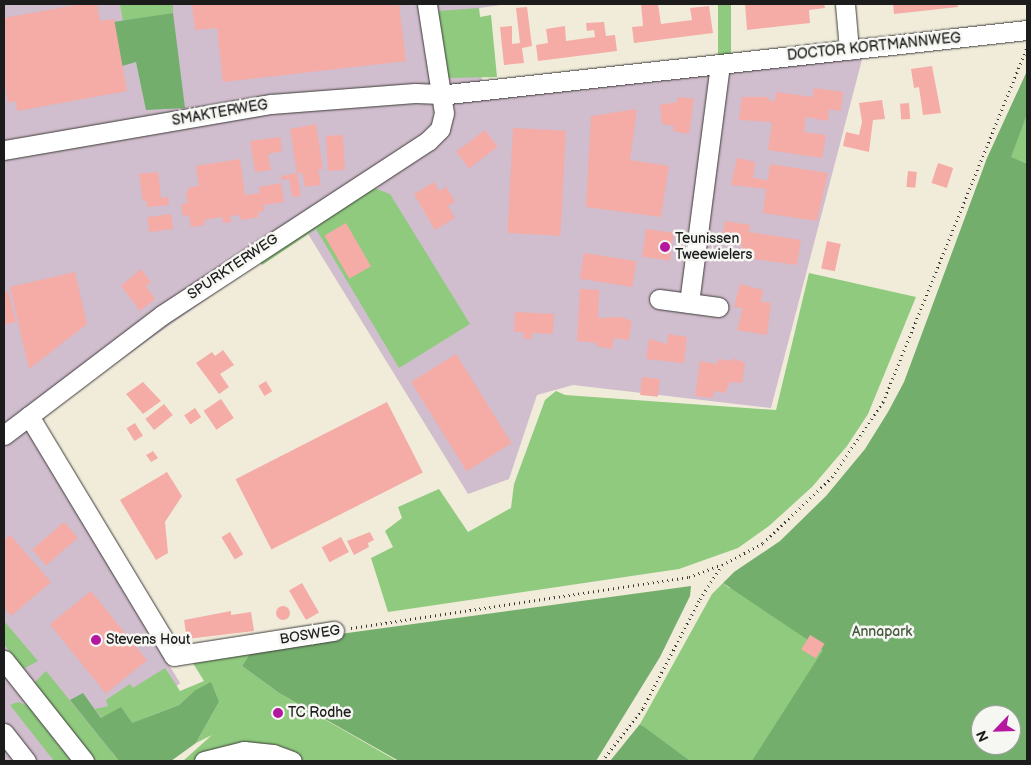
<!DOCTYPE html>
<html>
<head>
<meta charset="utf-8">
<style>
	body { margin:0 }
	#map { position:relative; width:1031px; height:765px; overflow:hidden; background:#f1ecda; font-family:"Balsamiq Sans",sans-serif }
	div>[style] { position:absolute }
	.industrial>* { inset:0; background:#d0bdcd }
	.green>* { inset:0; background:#8fca7e; transform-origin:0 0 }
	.forest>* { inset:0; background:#73ae6d }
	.building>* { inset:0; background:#f5aca6; transform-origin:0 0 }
	.round { border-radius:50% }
	.path>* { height:3px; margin-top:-1.5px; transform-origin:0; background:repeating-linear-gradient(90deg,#3c3b38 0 1px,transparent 0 5px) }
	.roads { filter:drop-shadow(0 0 1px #3c3b38) drop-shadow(0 0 1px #3c3b38) }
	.minor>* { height:19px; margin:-9.5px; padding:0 9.5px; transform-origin:9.5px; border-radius:9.5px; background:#fff }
	.dots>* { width:14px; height:14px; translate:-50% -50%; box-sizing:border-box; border:2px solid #f6f6f2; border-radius:50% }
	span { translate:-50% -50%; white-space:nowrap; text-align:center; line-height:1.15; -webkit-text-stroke:5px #f6f6f2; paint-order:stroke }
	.street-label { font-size:14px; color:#1c1c1c }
	.poi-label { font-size:14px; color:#1c1c1c }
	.left { translate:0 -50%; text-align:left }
	.park-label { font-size:14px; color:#44593e }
	.frame { position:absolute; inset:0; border:5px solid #1c1c1c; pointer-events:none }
	.north { position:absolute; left:971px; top:705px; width:50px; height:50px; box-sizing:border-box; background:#f6f6f2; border:1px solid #9f9f9c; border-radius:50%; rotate:246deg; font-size:14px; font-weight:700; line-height:20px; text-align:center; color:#1c1c1c }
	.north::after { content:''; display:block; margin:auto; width:18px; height:22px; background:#b5179e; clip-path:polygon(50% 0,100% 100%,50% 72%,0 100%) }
</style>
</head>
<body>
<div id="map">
	<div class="industrial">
		<div style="clip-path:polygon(4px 4px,508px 4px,479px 8px,482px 83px,865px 48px,771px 408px,573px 385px,537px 395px,509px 479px,468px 494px,305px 229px,26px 427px,180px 683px,111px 752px,118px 761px,4px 761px)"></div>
	</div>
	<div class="green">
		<div style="clip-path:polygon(120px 4px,173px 4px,173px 13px,123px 21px)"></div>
		<div style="left:718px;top:4px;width:13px;height:52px"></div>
		<div style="clip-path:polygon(479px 8px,480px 17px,491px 15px,497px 77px,447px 78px,442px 72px,438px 11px)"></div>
		<div style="clip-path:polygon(evenodd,1027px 91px,1027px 761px,618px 761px,643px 726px,640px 724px,712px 594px,723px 583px,729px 588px,826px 510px,926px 363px,1027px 91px,981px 715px,1011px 715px,1011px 745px,981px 745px,981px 715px)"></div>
		<div style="clip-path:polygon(371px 187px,390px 194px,470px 324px,399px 368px,316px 229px,262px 265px,260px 262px)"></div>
		<div style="clip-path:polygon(809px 273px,916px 297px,868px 414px,847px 446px,812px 487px,769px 526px,738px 548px,679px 569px,388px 612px,371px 558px,393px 547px,385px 531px,402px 518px,398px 507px,439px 489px,468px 532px,511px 508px,514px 484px,545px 400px,556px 391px,565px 395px,776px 410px)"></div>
		<div style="clip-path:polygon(4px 621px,38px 661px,23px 669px,4px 644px)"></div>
		<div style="clip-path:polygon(252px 650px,242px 666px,279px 693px,397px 761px,183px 761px,212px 735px,196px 743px,219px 702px,194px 691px,179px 705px,132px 723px,102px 718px,95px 709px,108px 706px,106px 700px,130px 684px,133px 688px,165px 668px,180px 691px,204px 681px,191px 660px)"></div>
		<div style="clip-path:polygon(46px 671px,119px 761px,96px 761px,34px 683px)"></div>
		<div style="clip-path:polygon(18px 702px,28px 706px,71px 761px,54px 761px,10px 705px)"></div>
	</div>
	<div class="forest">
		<div style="clip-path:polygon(173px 13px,185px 108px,146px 110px,136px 62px,122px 66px,113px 22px)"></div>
		<div style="clip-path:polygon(evenodd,1027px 71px,1027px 114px,1011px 157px,1027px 164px,1027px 761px,752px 761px,823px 650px,723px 583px,734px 572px,780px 541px,826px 496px,865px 449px,888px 412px,904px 382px,987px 158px,1027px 71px,981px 715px,1011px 715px,1011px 745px,981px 745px,981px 715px)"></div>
		<div style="clip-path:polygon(691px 586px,690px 596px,660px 657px,596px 761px,399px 761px,279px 693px,242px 666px,252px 650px,267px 644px)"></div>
		<div style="clip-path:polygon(211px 682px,219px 702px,196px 743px,171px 761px,119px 761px,70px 700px,83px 693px,101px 718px,121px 707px,132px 723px,179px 705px,194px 691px)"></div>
		<div style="clip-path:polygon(640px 724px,690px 761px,610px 761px)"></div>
	</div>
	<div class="building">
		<div style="clip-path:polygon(81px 4px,97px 4px,100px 21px,114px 19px,127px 91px,17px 111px,16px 101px,8px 103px,4px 79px,4px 18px)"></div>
		<div style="clip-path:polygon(192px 4px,399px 4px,406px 61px,223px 82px,217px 28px,195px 30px)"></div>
		<div style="clip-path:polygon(641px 4px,658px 4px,661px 24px,692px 20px,690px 8px,709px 6px,713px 33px,634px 43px,632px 27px,643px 26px)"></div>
		<div style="clip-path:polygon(745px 4px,824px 4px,825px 8px,809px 10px,810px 23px,747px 30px)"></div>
		<div style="clip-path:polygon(893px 4px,957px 4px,958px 7px,894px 14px)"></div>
		<div style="clip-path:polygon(527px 7px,532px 46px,522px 48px,524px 63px,504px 65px,500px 27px,512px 26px,512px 44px,520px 43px,516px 8px)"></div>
		<div style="clip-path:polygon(604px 22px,606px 36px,615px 35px,617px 51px,538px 61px,536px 45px,548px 43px,546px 29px,565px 26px,566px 41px,595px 37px,594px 30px,587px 31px,586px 23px)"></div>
		<div style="clip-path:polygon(932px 66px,941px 113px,923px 115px,919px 87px,914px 88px,911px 69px)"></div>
		<div style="clip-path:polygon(814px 88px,843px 92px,841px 111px,829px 109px,828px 121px,806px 117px,804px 132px,826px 135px,822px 158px,768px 150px,772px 122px,739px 120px,742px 97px,769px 97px,768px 100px,775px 101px,776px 92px,813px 97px)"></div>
		<div style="clip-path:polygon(678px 97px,694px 99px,689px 134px,673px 131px,674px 126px,662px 124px,660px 105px,677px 102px)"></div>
		<div style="clip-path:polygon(882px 100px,885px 119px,873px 120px,869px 152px,843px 146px,846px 132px,859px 135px,862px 122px,859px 103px)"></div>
		<div style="left:909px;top:103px;width:16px;height:9px;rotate:86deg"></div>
		<div style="clip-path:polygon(637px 109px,630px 160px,669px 166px,661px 217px,586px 207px,591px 116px)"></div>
		<div style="clip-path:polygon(316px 124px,323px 169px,318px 170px,321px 185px,305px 187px,302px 173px,297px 173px,290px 129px)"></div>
		<div style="left:513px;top:128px;width:53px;height:105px;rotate:3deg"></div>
		<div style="left:485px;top:130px;width:21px;height:36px;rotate:53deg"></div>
		<div style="left:343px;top:135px;width:35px;height:17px;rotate:87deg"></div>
		<div style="clip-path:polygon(280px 137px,282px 151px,268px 154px,271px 170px,255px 172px,250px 141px)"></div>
		<div style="clip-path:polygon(737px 158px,755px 162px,753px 178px,768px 180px,770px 164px,828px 173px,817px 221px,763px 213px,766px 189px,731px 185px)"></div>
		<div style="clip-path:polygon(240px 159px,245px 195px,260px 193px,259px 187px,281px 183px,284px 202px,263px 205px,264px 211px,258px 212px,259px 217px,241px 220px,240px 215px,230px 216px,231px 222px,223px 223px,222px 217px,204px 220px,205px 225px,191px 227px,189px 215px,183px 216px,181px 204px,188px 203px,186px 193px,190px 187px,199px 186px,196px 166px)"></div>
		<div style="left:938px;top:163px;width:16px;height:21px;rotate:18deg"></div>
		<div style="left:908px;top:171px;width:9px;height:16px;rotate:6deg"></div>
		<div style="clip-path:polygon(158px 172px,161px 198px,168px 197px,169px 205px,147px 207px,147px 201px,143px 201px,139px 174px)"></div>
		<div style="clip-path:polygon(297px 173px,301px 196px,292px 197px,289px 179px,282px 180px,281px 176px)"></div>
		<div style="clip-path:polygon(434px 182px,439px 191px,446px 187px,455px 201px,448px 206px,455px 218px,435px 230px,414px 194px)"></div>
		<div style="left:171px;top:214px;width:15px;height:24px;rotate:82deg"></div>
		<div style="clip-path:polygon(725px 221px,750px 225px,749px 232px,801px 240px,797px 265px,740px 257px,742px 245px,721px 242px)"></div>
		<div style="left:346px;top:223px;width:50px;height:25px;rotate:60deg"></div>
		<div style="left:646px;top:229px;width:28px;height:28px;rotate:8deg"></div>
		<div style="left:827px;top:241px;width:14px;height:28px;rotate:12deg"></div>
		<div style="left:584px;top:253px;width:53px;height:26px;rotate:9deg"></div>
		<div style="clip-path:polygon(141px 269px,151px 282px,146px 286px,155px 299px,140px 311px,121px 286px)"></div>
		<div style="clip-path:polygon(75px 272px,87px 324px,29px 369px,10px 287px)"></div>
		<div style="clip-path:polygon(740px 284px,763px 290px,761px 302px,771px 303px,767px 335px,737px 330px,743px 308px,734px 307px)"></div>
		<div style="clip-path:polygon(580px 289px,599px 290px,598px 318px,621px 317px,632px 321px,629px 340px,614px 338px,612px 349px,596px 346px,597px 343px,577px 341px)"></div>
		<div style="clip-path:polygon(8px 291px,16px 322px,4px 325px,4px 292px)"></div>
		<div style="clip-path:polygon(515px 312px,554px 314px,553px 334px,532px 333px,531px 339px,523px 339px,524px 332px,514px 332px)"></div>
		<div style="clip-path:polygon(668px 334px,687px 337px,684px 363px,646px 359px,649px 339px,667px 344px)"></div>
		<div style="clip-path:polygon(223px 350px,234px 365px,220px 374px,229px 387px,219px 394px,196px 363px,212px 352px,215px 356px)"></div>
		<div style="left:456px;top:354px;width:105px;height:53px;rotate:58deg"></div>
		<div style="clip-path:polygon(733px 358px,745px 363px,742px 383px,730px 382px,725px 393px,714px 391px,713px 398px,695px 396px,700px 361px,717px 364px,718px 359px,733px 361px)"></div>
		<div style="left:642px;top:377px;width:18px;height:18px;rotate:6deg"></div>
		<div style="left:266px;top:381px;width:12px;height:9px;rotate:59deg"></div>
		<div style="clip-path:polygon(143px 382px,161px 401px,143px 414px,126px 394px)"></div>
		<div style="left:221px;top:399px;width:23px;height:21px;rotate:56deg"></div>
		<div style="left:387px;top:402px;width:79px;height:170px;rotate:63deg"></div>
		<div style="left:164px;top:404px;width:14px;height:24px;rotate:51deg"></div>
		<div style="left:195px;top:408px;width:11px;height:13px;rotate:56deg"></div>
		<div style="left:135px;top:423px;width:15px;height:10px;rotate:58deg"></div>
		<div style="clip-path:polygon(153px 451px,158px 458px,151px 462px,146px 455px)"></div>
		<div style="clip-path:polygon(167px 472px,182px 496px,165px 522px,168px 553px,156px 560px,120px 500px)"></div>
		<div style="left:64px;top:522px;width:21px;height:42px;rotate:49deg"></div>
		<div style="left:230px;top:532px;width:26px;height:10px;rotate:59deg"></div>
		<div style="clip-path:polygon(370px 532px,374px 540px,368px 543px,369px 547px,354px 555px,347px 541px)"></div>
		<div style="clip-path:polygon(10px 535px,51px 582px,11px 616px,4px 607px,4px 540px)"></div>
		<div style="left:341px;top:537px;width:17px;height:22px;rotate:62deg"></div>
		<div style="left:302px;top:583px;width:34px;height:15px;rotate:60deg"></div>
		<div style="left:91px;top:591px;width:89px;height:53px;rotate:51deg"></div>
		<div class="round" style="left:276px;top:606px;width:14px;height:14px"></div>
		<div style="clip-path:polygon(231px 611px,231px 615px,251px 612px,254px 631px,187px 639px,184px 620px)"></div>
		<div style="left:810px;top:635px;width:17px;height:17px;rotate:31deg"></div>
	</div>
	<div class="path">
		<div style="left:351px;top:628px;width:342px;rotate:-8.6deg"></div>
		<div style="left:689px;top:577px;width:34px;rotate:-21deg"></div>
		<div style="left:602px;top:761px;width:67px;rotate:-52.3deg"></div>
		<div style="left:643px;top:708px;width:123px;rotate:-62.4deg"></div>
		<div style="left:700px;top:599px;width:40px;rotate:-57.1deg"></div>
		<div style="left:722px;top:565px;width:47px;rotate:-28.2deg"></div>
		<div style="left:763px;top:543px;width:95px;rotate:-43.7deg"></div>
		<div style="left:832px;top:477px;width:91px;rotate:-55.8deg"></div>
		<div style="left:883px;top:402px;width:383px;rotate:-67.9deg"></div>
	</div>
	<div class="roads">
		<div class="minor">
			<div style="left:845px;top:4px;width:46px;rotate:85deg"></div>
			<div style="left:4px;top:150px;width:271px;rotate:-9.8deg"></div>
			<div style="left:271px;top:104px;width:144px;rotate:-4.4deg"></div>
			<div style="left:415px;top:93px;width:33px;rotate:2deg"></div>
			<div style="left:448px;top:94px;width:583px;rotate:-6.31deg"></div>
			<div style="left:659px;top:299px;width:60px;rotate:7.7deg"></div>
			<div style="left:689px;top:303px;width:240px;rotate:-82.6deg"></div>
			<div style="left:29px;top:416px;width:280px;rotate:58.9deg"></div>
			<div style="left:174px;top:656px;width:162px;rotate:-8.9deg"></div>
			<div style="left:4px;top:435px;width:198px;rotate:-37.2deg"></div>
			<div style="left:162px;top:315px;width:318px;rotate:-33.2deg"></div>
			<div style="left:428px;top:141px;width:17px;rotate:-45deg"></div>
			<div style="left:440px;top:129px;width:16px;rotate:-76deg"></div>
			<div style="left:444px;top:113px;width:110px;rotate:-98.9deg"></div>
			<div style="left:4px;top:660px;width:129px;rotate:51.6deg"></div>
			<div style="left:4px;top:733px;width:36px;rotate:52deg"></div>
			<div style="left:204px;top:761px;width:41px;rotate:-14deg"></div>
			<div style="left:244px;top:751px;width:29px;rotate:6deg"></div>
			<div style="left:273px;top:754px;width:20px;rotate:20deg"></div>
		</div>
	</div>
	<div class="dots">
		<div style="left:665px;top:247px;background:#b5179e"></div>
		<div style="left:96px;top:640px;background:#b5179e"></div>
		<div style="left:278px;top:713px;background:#b5179e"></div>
	</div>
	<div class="street-label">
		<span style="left:874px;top:47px;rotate:-6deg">DOCTOR KORTMANNWEG</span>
		<span style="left:220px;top:113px;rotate:-10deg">SMAKTERWEG</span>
		<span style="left:233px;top:267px;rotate:-34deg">SPURKTERWEG</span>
		<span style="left:310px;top:635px;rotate:-9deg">BOSWEG</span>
	</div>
	<div class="poi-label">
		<span class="left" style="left:675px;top:247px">Teunissen<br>Tweewielers</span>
		<span class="left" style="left:106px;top:640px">Stevens Hout</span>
		<span class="left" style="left:288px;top:713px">TC Rodhe</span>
	</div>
	<div class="park-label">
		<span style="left:882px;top:632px">Annapark</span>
	</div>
	<div class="frame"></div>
	<div class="north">N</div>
</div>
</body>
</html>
